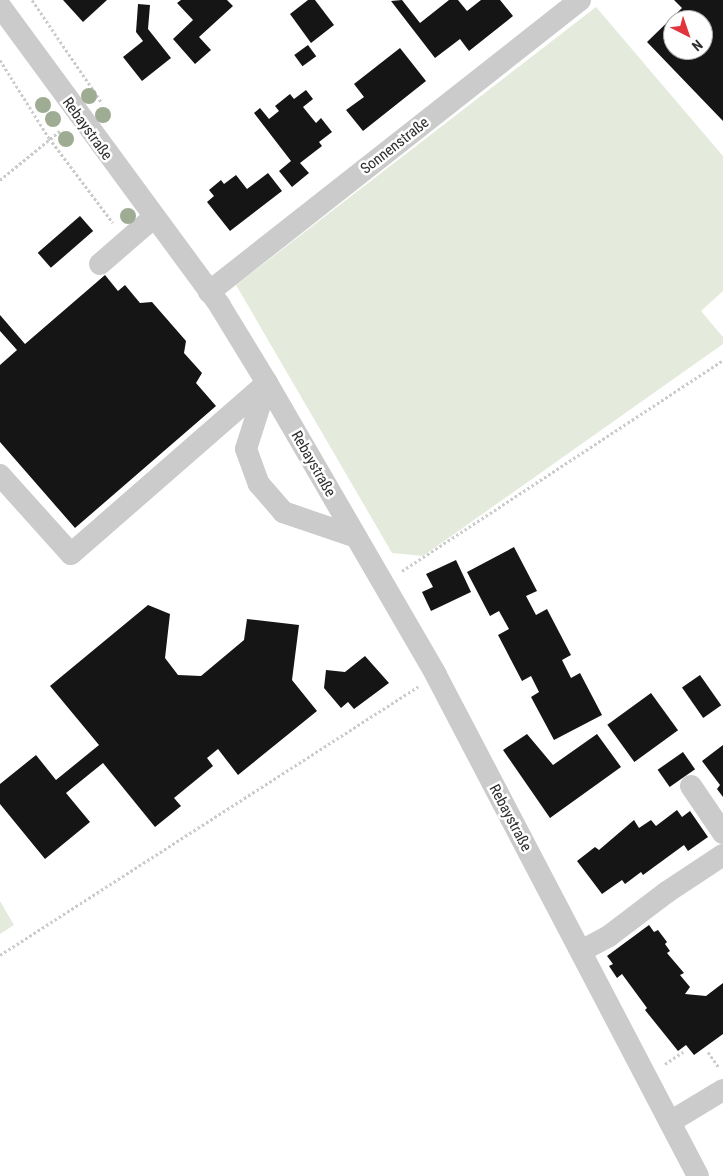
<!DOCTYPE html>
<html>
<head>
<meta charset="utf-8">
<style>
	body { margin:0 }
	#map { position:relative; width:723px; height:1176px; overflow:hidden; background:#fff; font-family:"Roboto Condensed",sans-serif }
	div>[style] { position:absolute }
	.green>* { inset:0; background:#e4ebdc }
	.building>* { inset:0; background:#151515; transform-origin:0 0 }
	.path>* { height:3px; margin-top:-1.5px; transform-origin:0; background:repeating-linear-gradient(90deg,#cbcbcb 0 2.5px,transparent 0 5px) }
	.minor>* { height:22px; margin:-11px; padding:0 11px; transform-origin:11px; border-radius:11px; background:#cbcbcb }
	.trees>* { width:16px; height:16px; margin:-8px; border-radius:50%; background:#9fac94 }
	span { translate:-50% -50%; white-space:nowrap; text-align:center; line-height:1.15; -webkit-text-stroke:5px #fff; paint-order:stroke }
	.street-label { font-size:15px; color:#2e2e2e }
	.north { position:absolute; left:663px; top:10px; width:50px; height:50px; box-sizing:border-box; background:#fff; border:1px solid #ababab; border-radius:50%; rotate:139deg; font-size:14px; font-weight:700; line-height:20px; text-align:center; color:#2e2e2e }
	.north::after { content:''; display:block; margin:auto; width:18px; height:22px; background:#e1343c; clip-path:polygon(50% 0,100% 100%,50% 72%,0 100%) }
</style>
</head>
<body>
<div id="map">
	<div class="green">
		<div style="clip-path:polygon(596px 7px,723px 156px,723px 291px,701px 311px,723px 337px,723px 344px,423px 556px,392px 553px,236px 285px)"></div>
		<div style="clip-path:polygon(0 901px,14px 925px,0 934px)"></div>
	</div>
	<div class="building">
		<div style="clip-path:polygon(63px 0,107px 0,83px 22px)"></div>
		<div style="clip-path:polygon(181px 0,227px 0,233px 6px,199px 37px,211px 50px,195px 64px,173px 39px,193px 20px,177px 3px)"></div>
		<div style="clip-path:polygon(308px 0,315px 0,334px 25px,311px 43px,290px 14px)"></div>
		<div style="clip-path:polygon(402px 0,420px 23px,449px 0,458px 0,467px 11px,481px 0,500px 0,513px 16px,469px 51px,460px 39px,435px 58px,391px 1px)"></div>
		<div style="clip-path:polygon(evenodd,674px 0,723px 0,723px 121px,647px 42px,682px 8px,674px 0,673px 20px,703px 20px,703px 50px,673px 50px,673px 20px)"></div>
		<div style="clip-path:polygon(138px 4px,150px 5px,148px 29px,171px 58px,142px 81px,123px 57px,143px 41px,136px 32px)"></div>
		<div style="left:308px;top:45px;width:14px;height:17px;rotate:54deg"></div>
		<div style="clip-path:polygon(400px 48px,426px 81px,363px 131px,346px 110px,364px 97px,354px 84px)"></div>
		<div style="clip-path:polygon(306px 90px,313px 99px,303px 107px,316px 123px,321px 118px,332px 132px,319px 142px,322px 146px,300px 163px,309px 173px,292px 187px,279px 171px,291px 161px,254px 113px,260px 108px,269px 119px,279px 111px,275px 106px,290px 94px,294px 99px)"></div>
		<div style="clip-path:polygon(268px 173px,282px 191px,230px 231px,207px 202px,214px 196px,209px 190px,221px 180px,224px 184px,236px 175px,247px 189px)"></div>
		<div style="left:80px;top:216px;width:20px;height:56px;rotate:49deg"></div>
		<div style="clip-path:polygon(105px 275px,118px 291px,125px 285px,140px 303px,152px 302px,186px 341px,184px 353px,202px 373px,196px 383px,216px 406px,75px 528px,0 442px,0 365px,17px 350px,0 331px,0 315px,25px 344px)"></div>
		<div style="clip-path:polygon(514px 547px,537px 591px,526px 596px,536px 615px,547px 609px,571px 655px,562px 660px,571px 678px,580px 673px,602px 715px,554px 740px,531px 697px,539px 692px,531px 676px,522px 681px,498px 635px,509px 629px,499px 611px,490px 616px,467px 572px)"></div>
		<div style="clip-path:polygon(456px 560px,471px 592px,431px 611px,422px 592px,433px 587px,426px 574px)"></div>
		<div style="clip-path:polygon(148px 605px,170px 614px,165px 658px,178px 675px,201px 676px,244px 640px,247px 619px,299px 625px,292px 680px,317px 711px,238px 775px,218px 749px,207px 758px,213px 766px,174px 798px,181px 806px,155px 827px,103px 763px,66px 793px,90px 822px,45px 859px,0 804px,0 784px,36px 755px,56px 780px,99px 745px,50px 686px)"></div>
		<div style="clip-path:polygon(365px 656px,389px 683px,354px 709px,348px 702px,341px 708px,324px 688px,326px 670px,345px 672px)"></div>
		<div style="left:700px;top:675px;width:37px;height:22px;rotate:55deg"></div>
		<div style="left:651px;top:693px;width:46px;height:54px;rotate:54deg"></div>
		<div style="clip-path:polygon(527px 734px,553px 765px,597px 734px,621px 767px,550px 818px,503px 750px)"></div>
		<div style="clip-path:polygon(723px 745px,723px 797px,717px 789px,720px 785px,702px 761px)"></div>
		<div style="left:683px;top:752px;width:21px;height:31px;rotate:55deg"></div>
		<div style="clip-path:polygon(677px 810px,682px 817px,690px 811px,708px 837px,688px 851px,684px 845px,643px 875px,641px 872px,625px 884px,622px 880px,602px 894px,577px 861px,595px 847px,599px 850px,634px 820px,639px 828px,651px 820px,656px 826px)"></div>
		<div style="clip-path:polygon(649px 925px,654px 932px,658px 930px,667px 942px,665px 944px,670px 951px,667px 953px,684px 973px,680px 975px,690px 987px,685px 994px,706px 996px,723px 983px,723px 1034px,694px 1055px,686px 1045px,678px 1051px,645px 1010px,647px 1008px,622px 974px,617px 978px,609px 966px,613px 964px,607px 956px)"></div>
	</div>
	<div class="path">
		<div style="left:32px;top:0;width:125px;rotate:55.8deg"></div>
		<div style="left:0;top:60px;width:92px;rotate:57.9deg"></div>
		<div style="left:49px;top:138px;width:106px;rotate:53deg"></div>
		<div style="left:0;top:180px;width:80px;rotate:-39.4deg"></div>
		<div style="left:402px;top:571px;width:384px;rotate:-33.3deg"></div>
		<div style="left:0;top:955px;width:497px;rotate:-32.7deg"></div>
		<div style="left:708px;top:1052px;width:19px;rotate:55deg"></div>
		<div style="left:665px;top:1064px;width:22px;rotate:-34deg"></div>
	</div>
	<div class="minor">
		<div style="left:0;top:6px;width:372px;rotate:53.7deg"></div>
		<div style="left:220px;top:306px;width:90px;rotate:58.6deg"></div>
		<div style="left:267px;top:383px;width:337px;rotate:59.9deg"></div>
		<div style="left:436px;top:675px;width:565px;rotate:62.39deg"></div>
		<div style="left:100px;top:264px;width:70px;rotate:-41deg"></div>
		<div style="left:209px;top:292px;width:472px;rotate:-38.2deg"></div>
		<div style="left:267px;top:383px;width:69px;rotate:107.7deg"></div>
		<div style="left:246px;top:449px;width:37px;rotate:70deg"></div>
		<div style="left:259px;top:484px;width:37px;rotate:49deg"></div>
		<div style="left:283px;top:512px;width:77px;rotate:18.9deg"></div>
		<div style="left:0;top:475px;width:106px;rotate:48.1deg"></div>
		<div style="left:71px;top:554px;width:260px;rotate:-41.1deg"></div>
		<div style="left:691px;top:786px;width:57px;rotate:55.8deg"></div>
		<div style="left:581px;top:951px;width:32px;rotate:-28deg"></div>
		<div style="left:609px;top:936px;width:73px;rotate:-37.2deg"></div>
		<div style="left:667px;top:892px;width:67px;rotate:-33.5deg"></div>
		<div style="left:670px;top:1122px;width:62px;rotate:-31.1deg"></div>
	</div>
	<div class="trees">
		<div style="left:89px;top:96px"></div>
		<div style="left:43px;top:105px"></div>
		<div style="left:103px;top:115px"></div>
		<div style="left:53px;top:119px"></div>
		<div style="left:66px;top:139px"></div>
		<div style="left:128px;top:216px"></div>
	</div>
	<div class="street-label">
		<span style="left:87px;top:129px;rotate:54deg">Rebaystraße</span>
		<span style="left:395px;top:146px;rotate:-38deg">Sonnenstraße</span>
		<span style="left:313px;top:464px;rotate:60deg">Rebaystraße</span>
		<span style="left:510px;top:818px;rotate:62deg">Rebaystraße</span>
	</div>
	<div class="north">N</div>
</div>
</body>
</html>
